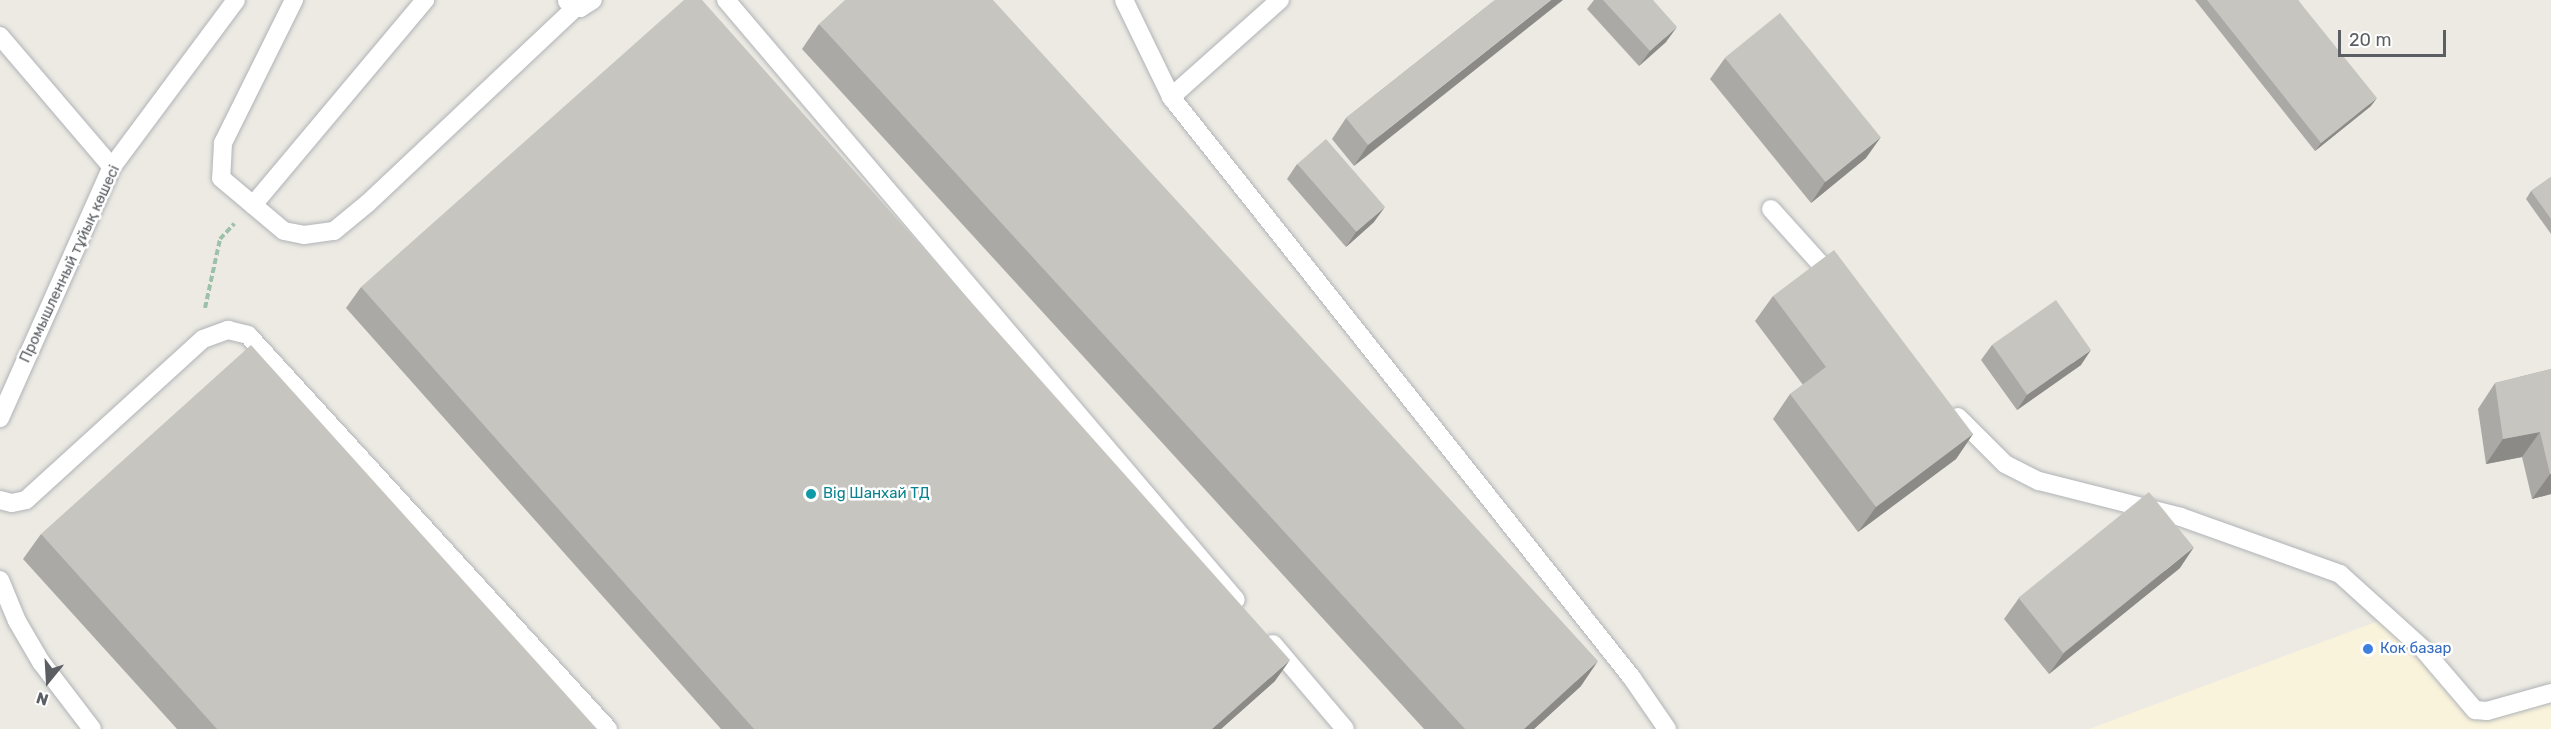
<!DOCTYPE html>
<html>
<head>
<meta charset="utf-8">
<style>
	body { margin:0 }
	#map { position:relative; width:2551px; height:729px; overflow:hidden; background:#eceae3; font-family:Rubik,sans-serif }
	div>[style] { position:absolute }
	.commercial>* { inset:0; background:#f9f3db }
	.path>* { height:4px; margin-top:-2px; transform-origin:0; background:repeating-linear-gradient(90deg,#9cc0a8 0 6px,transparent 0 9px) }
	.roads { filter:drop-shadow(0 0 2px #b0b3b7) drop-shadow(0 0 2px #b0b3b7) }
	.service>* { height:18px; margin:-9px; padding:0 9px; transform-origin:9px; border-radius:9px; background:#fff }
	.wall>* { inset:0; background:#aba9a5 }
	.shaded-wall>* { inset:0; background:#8b8a86 }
	.building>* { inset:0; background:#c7c5c0; transform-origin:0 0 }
	.dots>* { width:16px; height:16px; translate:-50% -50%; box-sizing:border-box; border:3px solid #fff; border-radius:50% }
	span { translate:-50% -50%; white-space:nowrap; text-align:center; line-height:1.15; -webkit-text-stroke:5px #fff; paint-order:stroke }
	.street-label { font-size:15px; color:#5b5e62 }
	.culture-label { font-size:15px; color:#0d838f }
	.left { translate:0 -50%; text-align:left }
	.shop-label { font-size:15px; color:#366cbe }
	.north { position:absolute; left:18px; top:651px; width:60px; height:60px; -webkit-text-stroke:4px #fff; paint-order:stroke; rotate:198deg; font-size:16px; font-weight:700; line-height:24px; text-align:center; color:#5b5e62 }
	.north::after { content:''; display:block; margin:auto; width:21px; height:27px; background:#5b5e62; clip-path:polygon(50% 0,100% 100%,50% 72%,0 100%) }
	.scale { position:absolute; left:2338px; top:30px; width:108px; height:27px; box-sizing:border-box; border:3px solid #5b5e62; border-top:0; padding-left:8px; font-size:18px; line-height:21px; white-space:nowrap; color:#5b5e62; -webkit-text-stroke:4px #fff; paint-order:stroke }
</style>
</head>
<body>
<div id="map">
	<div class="commercial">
		<div style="clip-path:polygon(2400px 613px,2482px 704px,2551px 684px,2551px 729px,2089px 729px)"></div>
	</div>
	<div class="path">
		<div style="left:205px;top:308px;width:71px;rotate:-77.7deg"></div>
		<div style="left:220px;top:239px;width:21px;rotate:-47deg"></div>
	</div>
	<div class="roads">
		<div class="service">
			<div style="left:294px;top:0;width:160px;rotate:116.4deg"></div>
			<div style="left:223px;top:143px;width:35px;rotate:93deg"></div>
			<div style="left:221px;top:178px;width:82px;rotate:40.1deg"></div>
			<div style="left:284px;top:231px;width:20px;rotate:11deg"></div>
			<div style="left:304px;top:235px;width:30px;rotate:-8deg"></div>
			<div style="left:334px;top:231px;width:44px;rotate:-39.5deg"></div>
			<div style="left:368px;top:203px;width:286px;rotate:-43.3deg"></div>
			<div style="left:726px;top:0;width:787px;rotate:49.64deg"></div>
			<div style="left:1124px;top:0;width:108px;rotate:64.1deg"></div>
			<div style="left:1171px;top:97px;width:742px;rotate:51.57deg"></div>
			<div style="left:1632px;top:678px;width:62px;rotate:55.5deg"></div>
			<div style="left:567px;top:1px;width:15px;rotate:28deg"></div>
			<div style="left:580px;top:8px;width:15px;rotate:-32deg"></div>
			<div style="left:0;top:36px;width:172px;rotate:49.5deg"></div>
			<div style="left:1171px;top:97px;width:146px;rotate:-41.7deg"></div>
			<div style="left:253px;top:205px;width:268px;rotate:-50deg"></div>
			<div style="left:1771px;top:209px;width:96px;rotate:48deg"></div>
			<div style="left:1958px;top:417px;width:66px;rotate:45deg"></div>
			<div style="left:2005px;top:464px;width:38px;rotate:27deg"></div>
			<div style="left:2039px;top:481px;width:146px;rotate:14.2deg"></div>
			<div style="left:2181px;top:517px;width:169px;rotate:19.7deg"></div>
			<div style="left:2340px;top:574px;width:110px;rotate:42.1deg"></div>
			<div style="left:2422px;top:648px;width:82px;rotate:49.5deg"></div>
			<div style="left:2475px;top:710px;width:12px;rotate:5deg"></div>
			<div style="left:2487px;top:711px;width:66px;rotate:-15.7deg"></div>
			<div style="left:0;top:418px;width:275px;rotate:-66deg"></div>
			<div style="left:112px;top:167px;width:208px;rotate:-53.4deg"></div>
			<div style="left:0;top:500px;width:12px;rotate:14deg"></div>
			<div style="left:12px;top:503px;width:14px;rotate:-12deg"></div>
			<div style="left:26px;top:500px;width:239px;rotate:-42.3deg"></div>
			<div style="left:203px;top:339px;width:27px;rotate:-20deg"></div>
			<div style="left:228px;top:330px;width:21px;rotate:14deg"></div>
			<div style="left:248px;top:335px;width:534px;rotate:47.58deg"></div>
			<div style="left:0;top:580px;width:44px;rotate:67.5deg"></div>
			<div style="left:17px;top:621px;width:48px;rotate:59.7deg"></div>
			<div style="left:41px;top:662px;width:84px;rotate:52.7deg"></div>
			<div style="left:1273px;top:644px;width:111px;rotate:49.7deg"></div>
		</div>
	</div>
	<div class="wall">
		<div style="clip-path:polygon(1495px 0,1354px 166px,1332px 139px,1346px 118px)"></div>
		<div style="clip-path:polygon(1594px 0,1653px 0,1666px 42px,1639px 66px,1587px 9px)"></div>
		<div style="clip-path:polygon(2195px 0,2298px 0,2371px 106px,2315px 151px)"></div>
		<div style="clip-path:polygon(819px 24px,1581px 686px,1534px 729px,1424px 729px,802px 49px)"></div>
		<div style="clip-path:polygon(1725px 58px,1866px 158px,1811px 203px,1710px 79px)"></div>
		<div style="clip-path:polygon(1297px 164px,1374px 222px,1346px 247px,1287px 179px)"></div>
		<div style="clip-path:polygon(2551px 177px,2551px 234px,2526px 199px,2531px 191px)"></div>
		<div style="clip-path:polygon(361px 287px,1275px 681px,1221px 729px,721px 729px,346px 308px)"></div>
		<div style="clip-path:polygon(1773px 296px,1973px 434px,1956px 459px,1858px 532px,1773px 419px,1790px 394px,1803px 385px,1755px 321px)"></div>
		<div style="clip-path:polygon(1992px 345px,2081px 365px,2017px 410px,1981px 360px)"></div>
		<div style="clip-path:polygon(2551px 369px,2551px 494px,2532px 499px,2522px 457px,2486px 464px,2478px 409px,2495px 383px)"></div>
		<div style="clip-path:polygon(41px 534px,597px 729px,177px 729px,23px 559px)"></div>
		<div style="clip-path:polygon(2180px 568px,2049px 674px,2004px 619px,2019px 598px)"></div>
	</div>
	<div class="shaded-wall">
		<div style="clip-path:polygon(1551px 0,1563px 0,1354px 166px,1368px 145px)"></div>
		<div style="clip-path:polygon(1677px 27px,1666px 42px,1639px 66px,1650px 51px)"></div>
		<div style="clip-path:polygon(2377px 98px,2371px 106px,2315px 151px,2321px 143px)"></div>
		<div style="clip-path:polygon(1881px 137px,1866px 158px,1811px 203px,1825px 182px)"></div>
		<div style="clip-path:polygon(1385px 207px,1374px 222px,1346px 247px,1356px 232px)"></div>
		<div style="clip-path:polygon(2091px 350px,2081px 365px,2017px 410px,2027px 395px)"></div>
		<div style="clip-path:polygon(2540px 432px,2522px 457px,2486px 464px,2503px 439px)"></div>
		<div style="clip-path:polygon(1973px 434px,1956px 459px,1858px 532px,1876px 507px)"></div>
		<div style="clip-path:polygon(2550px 474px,2551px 474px,2551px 494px,2532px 499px)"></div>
		<div style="clip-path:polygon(2194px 547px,2180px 568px,2049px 674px,2064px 653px)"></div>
		<div style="clip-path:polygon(1290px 660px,1275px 681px,1221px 729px,1212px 729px)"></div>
		<div style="clip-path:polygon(1598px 661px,1581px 686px,1534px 729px,1524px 729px)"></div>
	</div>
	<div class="building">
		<div style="clip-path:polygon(684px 0,702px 0,1290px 660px,1212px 729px,754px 729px,361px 287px)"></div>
		<div style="clip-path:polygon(845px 0,993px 0,1598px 661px,1524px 729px,1465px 729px,819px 24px)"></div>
		<div style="clip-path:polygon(1495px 0,1551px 0,1368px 145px,1346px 118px)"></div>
		<div style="clip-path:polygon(1603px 0,1653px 0,1677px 27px,1650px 51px)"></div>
		<div style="clip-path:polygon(2207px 0,2298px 0,2377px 98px,2321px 143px)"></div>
		<div style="left:1780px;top:13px;width:160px;height:71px;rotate:51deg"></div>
		<div style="left:1326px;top:139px;width:90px;height:38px;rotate:49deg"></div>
		<div style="clip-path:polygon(2551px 177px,2551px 219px,2531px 191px)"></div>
		<div style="clip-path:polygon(1834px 250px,1973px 434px,1876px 507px,1790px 394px,1826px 367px,1773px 296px)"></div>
		<div style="left:2056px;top:300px;width:61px;height:78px;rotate:55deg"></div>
		<div style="clip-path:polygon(251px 345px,597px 729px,217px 729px,41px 534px)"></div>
		<div style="clip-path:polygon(2551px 369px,2551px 474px,2550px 474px,2540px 432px,2503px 439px,2495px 383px)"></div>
		<div style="left:2149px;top:492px;width:71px;height:168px;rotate:51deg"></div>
	</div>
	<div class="dots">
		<div style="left:811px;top:494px;background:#0f9aa8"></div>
		<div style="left:2368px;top:649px;background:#3f7fe0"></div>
	</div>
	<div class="street-label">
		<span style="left:70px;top:264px;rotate:-65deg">Промышленный тұйық көшесі</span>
	</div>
	<div class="culture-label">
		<span class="left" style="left:823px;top:494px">Big Шанхай ТД</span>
	</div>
	<div class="shop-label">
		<span class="left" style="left:2380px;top:649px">Кок базар</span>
	</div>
	<div class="north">N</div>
	<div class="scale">20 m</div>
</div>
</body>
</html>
